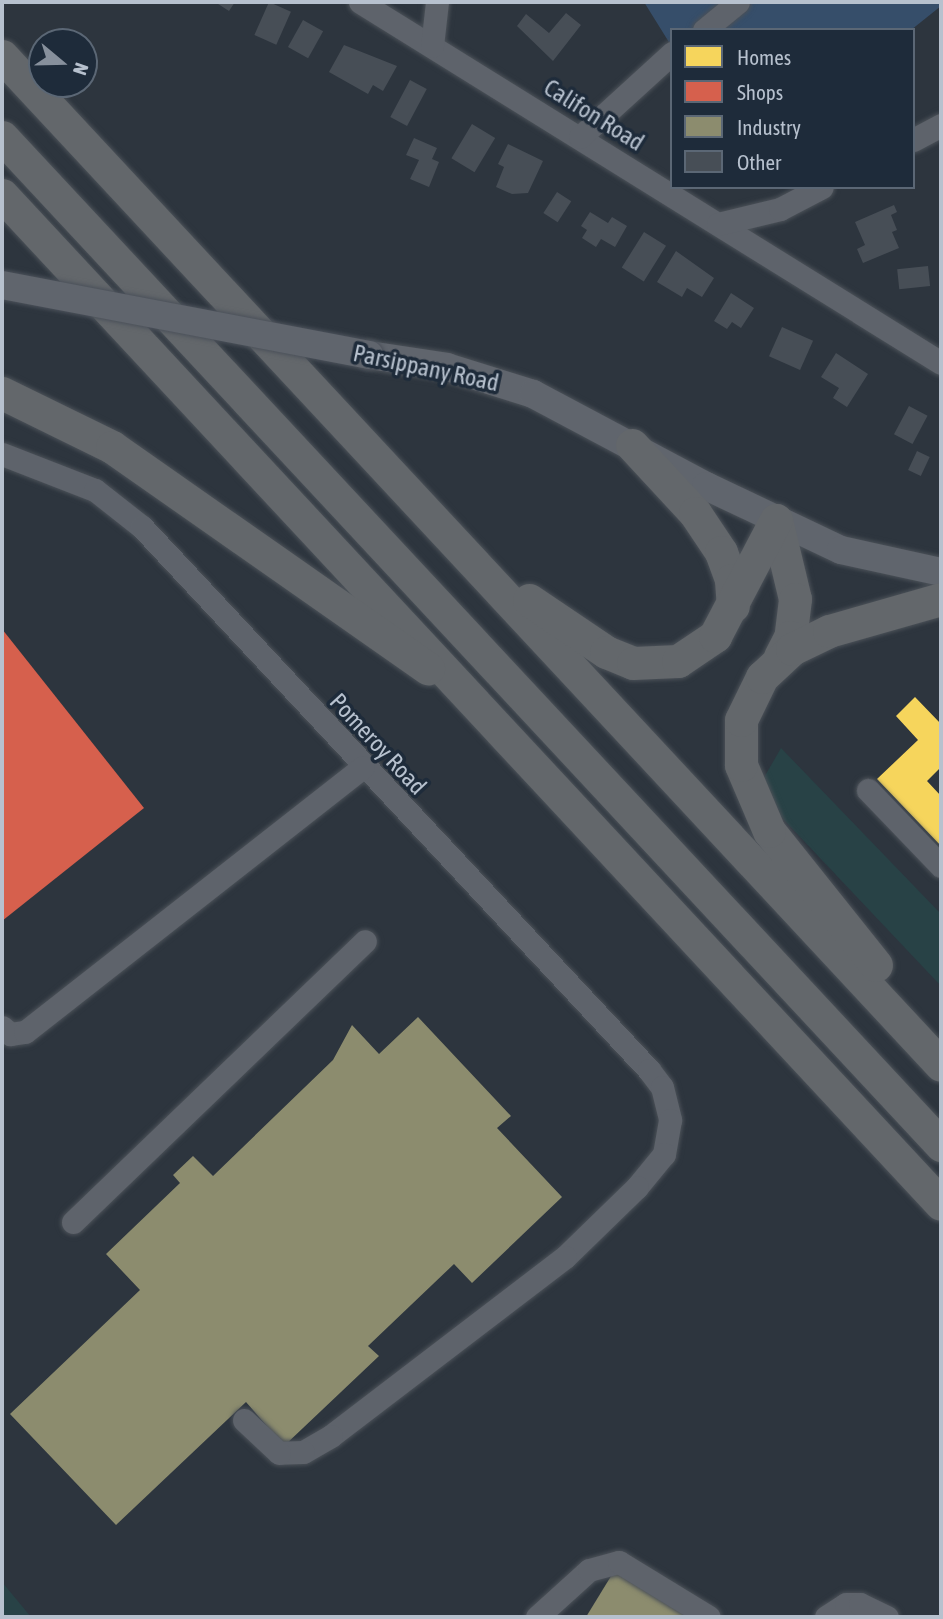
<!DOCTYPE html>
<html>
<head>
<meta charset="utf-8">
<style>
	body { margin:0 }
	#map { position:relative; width:943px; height:1619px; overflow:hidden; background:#2d353e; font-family:"Asap Condensed",sans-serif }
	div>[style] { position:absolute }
	.green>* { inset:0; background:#284246 }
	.water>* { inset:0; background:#364e6a }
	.homes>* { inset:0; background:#f6d55c }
	.shops>* { inset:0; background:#d6604d }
	.industry>* { inset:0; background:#8c8c6e }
	.building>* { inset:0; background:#474e56; transform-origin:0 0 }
	.roads { filter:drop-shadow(0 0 2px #4b5158) drop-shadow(0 0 2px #4b5158) }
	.minor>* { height:23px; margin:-11.5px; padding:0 11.5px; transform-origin:11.5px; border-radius:11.5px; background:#5e636b }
	.major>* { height:28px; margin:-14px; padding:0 14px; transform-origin:14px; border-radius:14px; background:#60656d }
	.highway>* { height:33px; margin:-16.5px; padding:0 16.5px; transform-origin:16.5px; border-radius:16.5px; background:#63676b }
	.bridges { filter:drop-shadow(0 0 2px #4b515a) drop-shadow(0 0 2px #4b515a) }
	.major-bridge>* { height:28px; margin:-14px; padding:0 14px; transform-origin:14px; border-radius:14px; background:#60656d }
	span { translate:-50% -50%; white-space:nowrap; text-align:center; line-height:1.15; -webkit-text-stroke:7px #1e2b3a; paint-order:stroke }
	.street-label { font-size:24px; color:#b7c1ce }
	.frame { position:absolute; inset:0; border:4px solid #b7c1ce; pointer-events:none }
	.legend { position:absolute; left:670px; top:28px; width:245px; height:161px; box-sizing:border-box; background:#1e2b3a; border:2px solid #5b6775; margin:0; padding:9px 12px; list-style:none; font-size:21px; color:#b7c1ce }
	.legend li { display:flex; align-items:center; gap:14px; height:35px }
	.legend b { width:35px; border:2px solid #5b6775 }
	.north { position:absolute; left:28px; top:28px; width:70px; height:70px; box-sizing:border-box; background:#1e2b3a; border:2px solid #5b6775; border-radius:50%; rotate:109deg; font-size:19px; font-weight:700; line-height:28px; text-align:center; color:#b7c1ce }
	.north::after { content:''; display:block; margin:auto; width:24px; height:32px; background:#87909c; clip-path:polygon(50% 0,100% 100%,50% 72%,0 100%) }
</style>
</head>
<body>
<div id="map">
	<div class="green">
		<div style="clip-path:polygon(781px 748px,941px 914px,941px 986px,768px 803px,758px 788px)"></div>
		<div style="clip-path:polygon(2px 1582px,31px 1617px,2px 1617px)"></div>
	</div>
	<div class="water">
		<div style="clip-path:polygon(644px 2px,721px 2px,731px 16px,754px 2px,941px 2px,941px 6px,911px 30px,672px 30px,672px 47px)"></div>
	</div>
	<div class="homes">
		<div style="clip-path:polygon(915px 697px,941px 724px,941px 767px,927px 781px,941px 796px,941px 846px,877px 779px,918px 740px,896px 716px)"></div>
	</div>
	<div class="shops">
		<div style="clip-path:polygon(2px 629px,144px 808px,2px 921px)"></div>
	</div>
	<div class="industry">
		<div style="clip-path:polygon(418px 1017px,511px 1116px,497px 1128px,562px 1197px,472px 1283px,454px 1264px,368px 1346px,379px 1356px,284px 1446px,246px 1402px,116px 1525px,10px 1414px,140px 1290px,106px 1254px,180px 1183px,173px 1175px,193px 1156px,213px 1176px,333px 1060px,352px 1025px,379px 1054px)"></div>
		<div style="clip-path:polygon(616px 1568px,696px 1617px,586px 1617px)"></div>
	</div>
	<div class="building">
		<div style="clip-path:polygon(215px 2px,235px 2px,229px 11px)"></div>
		<div style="left:269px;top:2px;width:24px;height:36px;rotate:24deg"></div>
		<div style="clip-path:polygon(566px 13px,581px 25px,553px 61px,517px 26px,526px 14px,549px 33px)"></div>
		<div style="left:303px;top:20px;width:23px;height:31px;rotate:29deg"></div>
		<div style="clip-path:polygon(344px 45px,397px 66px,383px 91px,373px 85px,368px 94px,329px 72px)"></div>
		<div style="left:410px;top:80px;width:19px;height:42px;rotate:28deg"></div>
		<div style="left:472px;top:124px;width:27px;height:40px;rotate:31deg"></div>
		<div style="clip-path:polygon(414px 138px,437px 148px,432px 159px,439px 162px,429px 187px,410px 179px,419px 160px,406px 155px)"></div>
		<div style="clip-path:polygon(508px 144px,543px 161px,528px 193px,512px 194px,496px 187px,504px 167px,498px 164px)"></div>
		<div style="left:557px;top:192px;width:17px;height:25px;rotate:33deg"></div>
		<div style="clip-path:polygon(894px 205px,897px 212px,891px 215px,897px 230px,892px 232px,899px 248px,863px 263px,857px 249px,865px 245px,855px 222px)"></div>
		<div style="clip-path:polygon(590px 212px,608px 223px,612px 217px,627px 226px,615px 247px,601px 239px,596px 247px,582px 238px,587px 230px,581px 226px)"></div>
		<div style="left:644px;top:232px;width:26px;height:42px;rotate:32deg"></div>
		<div style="clip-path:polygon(676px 251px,714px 278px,702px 297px,687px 288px,682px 297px,657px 282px)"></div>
		<div style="left:928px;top:266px;width:20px;height:31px;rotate:84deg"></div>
		<div style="clip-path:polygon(731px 293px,754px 308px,741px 328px,732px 322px,727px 329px,714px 321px)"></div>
		<div style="left:782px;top:327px;width:34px;height:32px;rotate:24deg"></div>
		<div style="clip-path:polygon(836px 353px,868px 374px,847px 407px,833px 398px,839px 388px,821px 377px)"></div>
		<div style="left:909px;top:406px;width:21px;height:32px;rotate:28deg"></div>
		<div style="left:917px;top:451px;width:14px;height:21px;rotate:25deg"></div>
	</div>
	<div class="roads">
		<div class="minor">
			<div style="left:360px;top:2px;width:684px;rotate:31.85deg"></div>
			<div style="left:704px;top:30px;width:44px;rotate:-39.5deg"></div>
			<div style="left:432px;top:46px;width:44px;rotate:-83.5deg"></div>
			<div style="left:580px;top:137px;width:125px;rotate:-42.4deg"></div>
			<div style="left:913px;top:140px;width:32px;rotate:-28deg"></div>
			<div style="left:718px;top:224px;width:64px;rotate:-13.6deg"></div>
			<div style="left:780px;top:209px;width:47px;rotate:-27.6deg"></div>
			<div style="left:2px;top:454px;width:100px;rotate:21.2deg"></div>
			<div style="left:95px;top:490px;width:60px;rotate:38.2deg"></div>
			<div style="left:142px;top:527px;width:743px;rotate:46.96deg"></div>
			<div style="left:649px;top:1070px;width:21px;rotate:53deg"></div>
			<div style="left:662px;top:1087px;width:34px;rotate:76deg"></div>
			<div style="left:670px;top:1120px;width:35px;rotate:100deg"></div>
			<div style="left:664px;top:1154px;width:43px;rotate:129.3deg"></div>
			<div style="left:637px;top:1187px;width:100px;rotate:135.8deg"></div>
			<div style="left:565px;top:1257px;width:295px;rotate:142.6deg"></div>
			<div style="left:331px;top:1436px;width:32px;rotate:150deg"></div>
			<div style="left:303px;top:1452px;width:24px;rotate:178deg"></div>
			<div style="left:279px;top:1453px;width:48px;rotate:-136.7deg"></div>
			<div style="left:868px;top:790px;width:105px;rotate:46.2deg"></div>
			<div style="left:2px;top:1027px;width:11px;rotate:41deg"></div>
			<div style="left:10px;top:1034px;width:15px;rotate:-8deg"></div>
			<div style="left:25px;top:1032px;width:429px;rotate:-38.1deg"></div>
			<div style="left:73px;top:1222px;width:405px;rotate:-43.9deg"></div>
			<div style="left:537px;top:1617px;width:70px;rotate:-42.1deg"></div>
			<div style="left:589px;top:1570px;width:31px;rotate:-15deg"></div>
			<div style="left:619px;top:1562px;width:105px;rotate:31.4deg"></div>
			<div style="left:826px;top:1617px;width:24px;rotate:-33deg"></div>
			<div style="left:846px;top:1604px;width:14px"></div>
			<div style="left:860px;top:1604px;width:30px;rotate:26deg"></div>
		</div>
		<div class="major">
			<div style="left:369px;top:355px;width:79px;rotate:8.7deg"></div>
			<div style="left:447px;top:367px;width:90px;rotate:17.4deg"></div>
			<div style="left:533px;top:394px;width:196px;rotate:28deg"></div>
			<div style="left:706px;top:486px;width:149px;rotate:25.4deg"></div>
			<div style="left:841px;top:550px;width:102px;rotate:12.4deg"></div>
		</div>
		<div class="highway">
			<div style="left:2px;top:56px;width:1378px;rotate:47.06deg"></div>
			<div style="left:2px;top:137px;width:1378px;rotate:47.03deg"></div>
			<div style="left:2px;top:195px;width:1378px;rotate:47.06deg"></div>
			<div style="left:2px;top:393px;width:123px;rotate:26.1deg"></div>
			<div style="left:112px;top:447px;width:386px;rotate:35deg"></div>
			<div style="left:632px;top:445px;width:93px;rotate:47.2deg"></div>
			<div style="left:695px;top:513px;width:47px;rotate:56.3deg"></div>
			<div style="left:721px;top:552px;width:30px;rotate:70deg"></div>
			<div style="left:731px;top:580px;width:26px;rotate:86deg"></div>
			<div style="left:776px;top:520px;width:81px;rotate:76.5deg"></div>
			<div style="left:795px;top:599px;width:38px;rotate:97deg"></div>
			<div style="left:790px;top:637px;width:22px;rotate:117deg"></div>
			<div style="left:529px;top:600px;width:93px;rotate:34deg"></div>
			<div style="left:606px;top:652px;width:29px;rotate:22deg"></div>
			<div style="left:633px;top:663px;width:45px;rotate:-2.5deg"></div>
			<div style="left:678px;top:661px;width:45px;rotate:-34deg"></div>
			<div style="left:715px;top:636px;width:131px;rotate:-62.3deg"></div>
			<div style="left:876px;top:965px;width:171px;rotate:-128.6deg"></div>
			<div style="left:769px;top:831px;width:72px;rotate:-113deg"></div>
			<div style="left:741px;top:765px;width:45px;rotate:-90deg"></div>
			<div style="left:741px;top:720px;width:48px;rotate:-64deg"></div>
			<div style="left:762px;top:677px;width:41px;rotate:-43deg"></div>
			<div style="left:792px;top:649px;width:41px;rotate:-25.9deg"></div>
			<div style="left:829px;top:631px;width:116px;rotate:-15.9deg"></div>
		</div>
	</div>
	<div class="bridges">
		<div class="major-bridge">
			<div style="left:2px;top:285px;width:374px;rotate:10.8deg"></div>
		</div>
	</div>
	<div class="street-label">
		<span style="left:594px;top:115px;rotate:32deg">Califon Road</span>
		<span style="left:426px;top:368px;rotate:12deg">Parsippany Road</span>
		<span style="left:378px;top:744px;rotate:47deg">Pomeroy Road</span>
	</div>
	<div class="frame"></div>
	<ul class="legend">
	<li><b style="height:19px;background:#f6d55c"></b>Homes</li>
	<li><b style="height:19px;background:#d6604d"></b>Shops</li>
	<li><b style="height:19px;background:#8c8c6e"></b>Industry</li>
	<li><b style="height:19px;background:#474e56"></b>Other</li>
	</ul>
	<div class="north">N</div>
</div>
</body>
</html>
